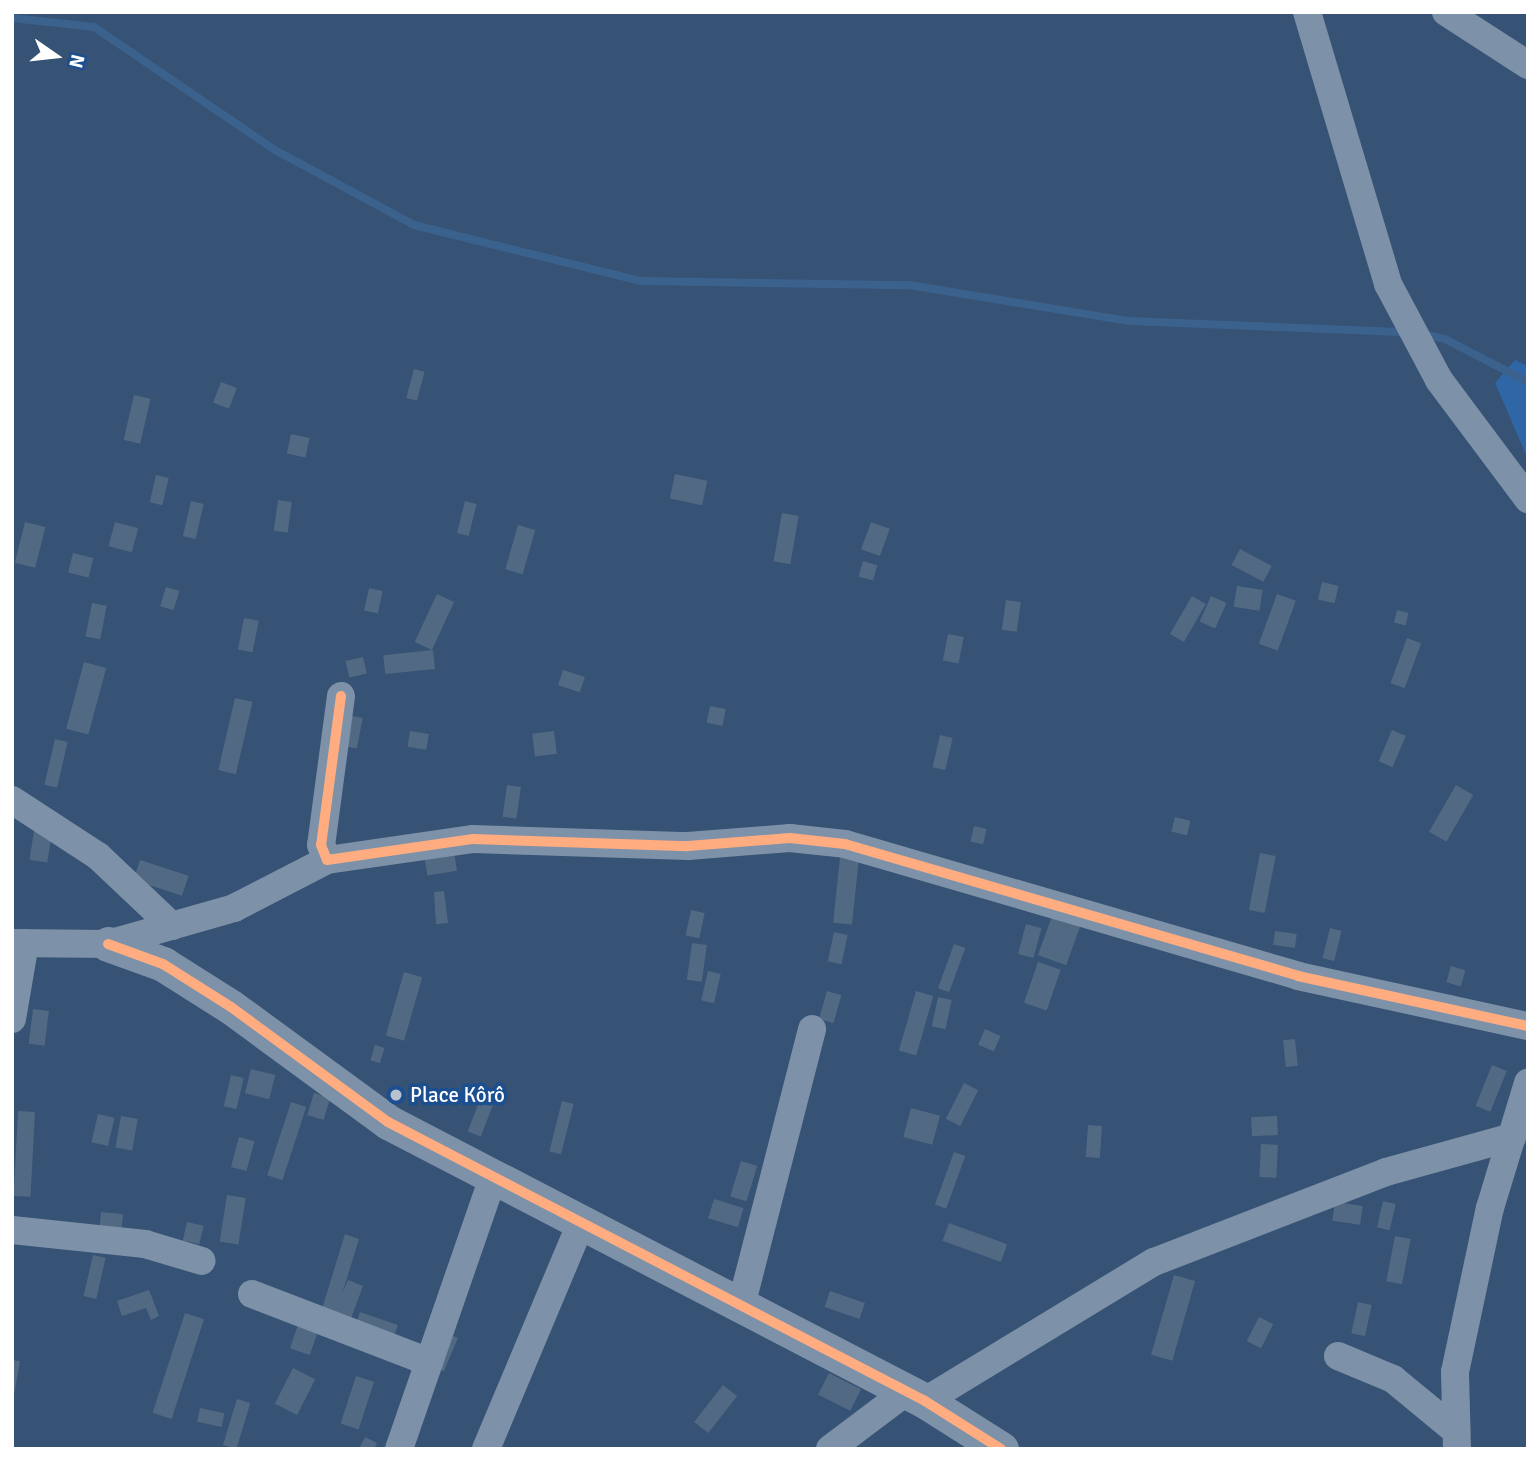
<!DOCTYPE html>
<html>
<head>
<meta charset="utf-8">
<style>
	body { margin:0 }
	#map { position:relative; width:1540px; height:1461px; overflow:hidden; background:#365274; font-family:Signika,sans-serif }
	div>[style] { position:absolute }
	.green>* { inset:0; background:#2f66a5 }
	.stream>* { height:8px; margin:-4px; padding:0 4px; transform-origin:4px; border-radius:4px; background:#3b618d }
	.building>* { inset:0; background:#526984; transform-origin:0 0 }
	.minor>* { height:28px; margin:-14px; padding:0 14px; transform-origin:14px; border-radius:14px; background:#7d92a8 }
	.tertiary>* { height:35px; margin:-17.5px; padding:0 17.5px; transform-origin:17.5px; border-radius:17.5px; background:#7d92a8 }
	.cycleway>* { height:10px; margin:-5px; padding:0 5px; transform-origin:5px; border-radius:5px; background:#ffac80 }
	.dots>* { width:19px; height:19px; translate:-50% -50%; box-sizing:border-box; border:4px solid #1b4f8f; border-radius:50% }
	span { translate:-50% -50%; white-space:nowrap; text-align:center; line-height:1.15; -webkit-text-stroke:7px #1b4f8f; paint-order:stroke }
	.poi-label { font-size:21px; color:#fff }
	.left { translate:0 -50%; text-align:left }
	.frame { position:absolute; inset:0; border:14px solid #fff; pointer-events:none }
	.north { position:absolute; left:21px; top:21px; width:70px; height:70px; -webkit-text-stroke:5px #1b4f8f; paint-order:stroke; rotate:104deg; font-size:19px; font-weight:700; line-height:28px; text-align:center; color:#fff }
	.north::after { content:''; display:block; margin:auto; width:24px; height:32px; background:#fff; clip-path:polygon(50% 0,100% 100%,50% 72%,0 100%) }
</style>
</head>
<body>
<div id="map">
	<div class="green">
		<div style="clip-path:polygon(1515px 360px,1528px 366px,1528px 459px,1495px 383px)"></div>
	</div>
	<div class="stream">
		<div style="left:12px;top:18px;width:82px;rotate:6.3deg"></div>
		<div style="left:94px;top:27px;width:219px;rotate:34.2deg"></div>
		<div style="left:275px;top:150px;width:158px;rotate:28.3deg"></div>
		<div style="left:414px;top:225px;width:234px;rotate:13.9deg"></div>
		<div style="left:641px;top:281px;width:268px;rotate:0.9deg"></div>
		<div style="left:909px;top:285px;width:222px;rotate:9.3deg"></div>
		<div style="left:1128px;top:321px;width:279px;rotate:2.3deg"></div>
		<div style="left:1423px;top:334px;width:23px;rotate:13deg"></div>
		<div style="left:1445px;top:339px;width:93px;rotate:27.4deg"></div>
	</div>
	<div class="building">
		<div style="left:414px;top:369px;width:11px;height:30px;rotate:15deg"></div>
		<div style="left:221px;top:382px;width:17px;height:22px;rotate:21deg"></div>
		<div style="left:134px;top:395px;width:17px;height:46px;rotate:13deg"></div>
		<div style="left:291px;top:434px;width:19px;height:20px;rotate:12deg"></div>
		<div style="left:675px;top:474px;width:33px;height:25px;rotate:12deg"></div>
		<div style="left:156px;top:475px;width:13px;height:28px;rotate:13deg"></div>
		<div style="left:278px;top:500px;width:14px;height:31px;rotate:8deg"></div>
		<div style="left:191px;top:501px;width:13px;height:36px;rotate:13deg"></div>
		<div style="left:465px;top:501px;width:12px;height:33px;rotate:14deg"></div>
		<div style="left:782px;top:513px;width:17px;height:49px;rotate:10deg"></div>
		<div style="left:25px;top:522px;width:21px;height:42px;rotate:14deg"></div>
		<div style="left:115px;top:522px;width:24px;height:25px;rotate:15deg"></div>
		<div style="left:871px;top:522px;width:20px;height:29px;rotate:20deg"></div>
		<div style="left:518px;top:525px;width:18px;height:46px;rotate:16deg"></div>
		<div style="left:1240px;top:549px;width:36px;height:18px;rotate:28deg"></div>
		<div style="left:73px;top:553px;width:21px;height:20px;rotate:14deg"></div>
		<div style="left:863px;top:561px;width:15px;height:16px;rotate:16deg"></div>
		<div style="left:1322px;top:582px;width:17px;height:18px;rotate:13deg"></div>
		<div style="left:1237px;top:586px;width:26px;height:21px;rotate:9deg"></div>
		<div style="left:166px;top:587px;width:14px;height:20px;rotate:17deg"></div>
		<div style="left:369px;top:588px;width:14px;height:23px;rotate:12deg"></div>
		<div style="left:437px;top:594px;width:19px;height:53px;rotate:25deg"></div>
		<div style="left:1277px;top:594px;width:20px;height:53px;rotate:20deg"></div>
		<div style="left:1192px;top:596px;width:16px;height:44px;rotate:30deg"></div>
		<div style="left:1211px;top:596px;width:17px;height:28px;rotate:24deg"></div>
		<div style="left:1006px;top:600px;width:15px;height:30px;rotate:8deg"></div>
		<div style="left:92px;top:603px;width:15px;height:34px;rotate:11deg"></div>
		<div style="left:1397px;top:610px;width:12px;height:13px;rotate:14deg"></div>
		<div style="left:244px;top:618px;width:15px;height:32px;rotate:11deg"></div>
		<div style="left:948px;top:634px;width:16px;height:27px;rotate:11deg"></div>
		<div style="left:1407px;top:638px;width:15px;height:48px;rotate:20deg"></div>
		<div style="left:433px;top:650px;width:19px;height:50px;rotate:84deg"></div>
		<div style="left:363px;top:657px;width:17px;height:18px;rotate:77deg"></div>
		<div style="left:84px;top:662px;width:23px;height:69px;rotate:15deg"></div>
		<div style="left:563px;top:670px;width:23px;height:16px;rotate:18deg"></div>
		<div style="left:235px;top:698px;width:18px;height:74px;rotate:13deg"></div>
		<div style="left:710px;top:706px;width:16px;height:17px;rotate:11deg"></div>
		<div style="left:347px;top:715px;width:16px;height:31px;rotate:11deg"></div>
		<div style="left:1392px;top:730px;width:15px;height:34px;rotate:23deg"></div>
		<div style="left:410px;top:731px;width:19px;height:16px;rotate:9deg"></div>
		<div style="left:554px;top:731px;width:23px;height:22px;rotate:83deg"></div>
		<div style="left:940px;top:735px;width:13px;height:33px;rotate:13deg"></div>
		<div style="left:55px;top:739px;width:13px;height:47px;rotate:13deg"></div>
		<div style="left:507px;top:785px;width:14px;height:32px;rotate:8deg"></div>
		<div style="left:1456px;top:785px;width:20px;height:54px;rotate:30deg"></div>
		<div style="left:1175px;top:817px;width:16px;height:15px;rotate:14deg"></div>
		<div style="left:974px;top:826px;width:13px;height:16px;rotate:13deg"></div>
		<div style="left:34px;top:831px;width:18px;height:29px;rotate:9deg"></div>
		<div style="left:454px;top:852px;width:19px;height:30px;rotate:81deg"></div>
		<div style="left:1260px;top:853px;width:16px;height:58px;rotate:11deg"></div>
		<div style="left:840px;top:857px;width:19px;height:66px;rotate:6deg"></div>
		<div style="left:140px;top:860px;width:51px;height:21px;rotate:18deg"></div>
		<div style="clip-path:polygon(444px 891px,448px 923px,436px 924px,434px 892px)"></div>
		<div style="left:1055px;top:908px;width:30px;height:50px;rotate:20deg"></div>
		<div style="left:691px;top:910px;width:14px;height:26px;rotate:12deg"></div>
		<div style="left:1026px;top:924px;width:16px;height:31px;rotate:15deg"></div>
		<div style="left:1330px;top:928px;width:12px;height:31px;rotate:14deg"></div>
		<div style="left:1275px;top:931px;width:22px;height:14px;rotate:8deg"></div>
		<div style="left:834px;top:932px;width:14px;height:30px;rotate:12deg"></div>
		<div style="left:692px;top:943px;width:15px;height:37px;rotate:8deg"></div>
		<div style="left:954px;top:944px;width:12px;height:47px;rotate:20deg"></div>
		<div style="left:1038px;top:962px;width:24px;height:43px;rotate:19deg"></div>
		<div style="left:1451px;top:966px;width:15px;height:17px;rotate:16deg"></div>
		<div style="left:708px;top:971px;width:13px;height:30px;rotate:13deg"></div>
		<div style="left:404px;top:972px;width:19px;height:66px;rotate:16deg"></div>
		<div style="left:827px;top:991px;width:15px;height:29px;rotate:16deg"></div>
		<div style="left:916px;top:991px;width:18px;height:62px;rotate:16deg"></div>
		<div style="left:938px;top:997px;width:14px;height:30px;rotate:12deg"></div>
		<div style="left:33px;top:1009px;width:16px;height:35px;rotate:7deg"></div>
		<div style="left:985px;top:1029px;width:17px;height:17px;rotate:24deg"></div>
		<div style="left:1295px;top:1039px;width:27px;height:12px;rotate:84deg"></div>
		<div style="left:375px;top:1045px;width:10px;height:16px;rotate:17deg"></div>
		<div style="left:1492px;top:1065px;width:16px;height:44px;rotate:22deg"></div>
		<div style="left:251px;top:1069px;width:25px;height:25px;rotate:14deg"></div>
		<div style="left:231px;top:1075px;width:13px;height:32px;rotate:13deg"></div>
		<div style="left:964px;top:1083px;width:16px;height:40px;rotate:27deg"></div>
		<div style="left:314px;top:1093px;width:17px;height:23px;rotate:17deg"></div>
		<div style="left:481px;top:1097px;width:14px;height:37px;rotate:21deg"></div>
		<div style="left:562px;top:1101px;width:12px;height:52px;rotate:14deg"></div>
		<div style="left:291px;top:1102px;width:16px;height:77px;rotate:18deg"></div>
		<div style="left:911px;top:1108px;width:30px;height:30px;rotate:15deg"></div>
		<div style="left:18px;top:1111px;width:17px;height:85px;rotate:3deg"></div>
		<div style="left:98px;top:1114px;width:17px;height:29px;rotate:13deg"></div>
		<div style="left:121px;top:1116px;width:17px;height:32px;rotate:10deg"></div>
		<div style="left:1277px;top:1116px;width:19px;height:26px;rotate:87deg"></div>
		<div style="left:1088px;top:1125px;width:14px;height:32px;rotate:4deg"></div>
		<div style="left:239px;top:1137px;width:16px;height:31px;rotate:15deg"></div>
		<div style="left:1261px;top:1144px;width:17px;height:33px;rotate:3deg"></div>
		<div style="left:954px;top:1152px;width:12px;height:56px;rotate:20deg"></div>
		<div style="left:741px;top:1161px;width:17px;height:37px;rotate:17deg"></div>
		<div style="left:227px;top:1195px;width:19px;height:47px;rotate:9deg"></div>
		<div style="left:714px;top:1199px;width:31px;height:20px;rotate:17deg"></div>
		<div style="left:1383px;top:1201px;width:13px;height:27px;rotate:13deg"></div>
		<div style="left:1335px;top:1202px;width:28px;height:19px;rotate:8deg"></div>
		<div style="left:101px;top:1212px;width:22px;height:14px;rotate:5deg"></div>
		<div style="left:187px;top:1222px;width:17px;height:19px;rotate:13deg"></div>
		<div style="left:949px;top:1223px;width:62px;height:19px;rotate:20deg"></div>
		<div style="clip-path:polygon(345px 1234px,359px 1239px,342px 1294px,348px 1280px,363px 1286px,350px 1321px,322px 1309px)"></div>
		<div style="left:1395px;top:1236px;width:16px;height:46px;rotate:11deg"></div>
		<div style="left:93px;top:1255px;width:13px;height:42px;rotate:13deg"></div>
		<div style="left:1174px;top:1275px;width:22px;height:83px;rotate:16deg"></div>
		<div style="clip-path:polygon(149px 1290px,159px 1316px,151px 1320px,146px 1308px,122px 1316px,117px 1301px)"></div>
		<div style="left:830px;top:1291px;width:37px;height:17px;rotate:19deg"></div>
		<div style="left:1358px;top:1302px;width:14px;height:32px;rotate:12deg"></div>
		<div style="left:360px;top:1312px;width:40px;height:15px;rotate:19deg"></div>
		<div style="left:185px;top:1313px;width:20px;height:105px;rotate:18deg"></div>
		<div style="left:301px;top:1316px;width:21px;height:34px;rotate:19deg"></div>
		<div style="left:1259px;top:1317px;width:16px;height:27px;rotate:27deg"></div>
		<div style="left:446px;top:1333px;width:13px;height:36px;rotate:23deg"></div>
		<div style="clip-path:polygon(12px 1360px,20px 1361px,14px 1395px,12px 1395px)"></div>
		<div style="left:293px;top:1368px;width:25px;height:40px;rotate:27deg"></div>
		<div style="left:829px;top:1373px;width:36px;height:24px;rotate:27deg"></div>
		<div style="left:356px;top:1376px;width:19px;height:50px;rotate:18deg"></div>
		<div style="left:723px;top:1385px;width:18px;height:47px;rotate:38deg"></div>
		<div style="left:237px;top:1399px;width:14px;height:48px;rotate:17deg"></div>
		<div style="left:200px;top:1408px;width:25px;height:14px;rotate:12deg"></div>
		<div style="clip-path:polygon(365px 1437px,377px 1443px,374px 1449px,359px 1449px)"></div>
	</div>
	<div class="minor">
		<div style="left:1307px;top:12px;width:284px;rotate:73.4deg"></div>
		<div style="left:1388px;top:284px;width:109px;rotate:62deg"></div>
		<div style="left:1439px;top:380px;width:149px;rotate:53.2deg"></div>
		<div style="left:1446px;top:12px;width:98px;rotate:32.9deg"></div>
		<div style="left:341px;top:696px;width:150px;rotate:97.6deg"></div>
		<div style="left:321px;top:845px;width:16px;rotate:68deg"></div>
		<div style="left:327px;top:860px;width:148px;rotate:-8.2deg"></div>
		<div style="left:473px;top:839px;width:215px;rotate:1.9deg"></div>
		<div style="left:688px;top:846px;width:102px;rotate:-4.5deg"></div>
		<div style="left:790px;top:838px;width:55px;rotate:6.2deg"></div>
		<div style="left:845px;top:844px;width:472px;rotate:16.2deg"></div>
		<div style="left:1298px;top:976px;width:235px;rotate:12.3deg"></div>
		<div style="left:12px;top:800px;width:103px;rotate:33.1deg"></div>
		<div style="left:98px;top:856px;width:102px;rotate:43.4deg"></div>
		<div style="left:12px;top:943px;width:96px;rotate:0.6deg"></div>
		<div style="left:108px;top:944px;width:131px;rotate:-15.9deg"></div>
		<div style="left:234px;top:908px;width:105px;rotate:-27.3deg"></div>
		<div style="left:12px;top:1019px;width:77px;rotate:-80.3deg"></div>
		<div style="left:12px;top:1230px;width:134px;rotate:6deg"></div>
		<div style="left:145px;top:1244px;width:59px;rotate:16.6deg"></div>
		<div style="left:252px;top:1294px;width:190px;rotate:21deg"></div>
		<div style="left:741px;top:1306px;width:286px;rotate:-75.6deg"></div>
		<div style="left:1338px;top:1356px;width:60px;rotate:22.7deg"></div>
		<div style="left:1393px;top:1379px;width:82px;rotate:39.5deg"></div>
		<div style="left:925px;top:1401px;width:268px;rotate:-31.3deg"></div>
		<div style="left:1154px;top:1262px;width:249px;rotate:-21.2deg"></div>
		<div style="left:1386px;top:1172px;width:131px;rotate:-15.5deg"></div>
		<div style="left:399px;top:1449px;width:287px;rotate:-70.9deg"></div>
		<div style="left:486px;top:1449px;width:245px;rotate:-67.2deg"></div>
		<div style="left:830px;top:1449px;width:96px;rotate:-37deg"></div>
		<div style="left:1457px;top:1449px;width:77px;rotate:-91.5deg"></div>
		<div style="left:1455px;top:1372px;width:168px;rotate:-78deg"></div>
		<div style="left:1490px;top:1208px;width:131px;rotate:-73.1deg"></div>
	</div>
	<div class="tertiary">
		<div style="left:108px;top:944px;width:59px;rotate:20deg"></div>
		<div style="left:163px;top:964px;width:80px;rotate:32.3deg"></div>
		<div style="left:231px;top:1007px;width:195px;rotate:36.2deg"></div>
		<div style="left:388px;top:1122px;width:605px;rotate:27.45deg"></div>
		<div style="left:925px;top:1401px;width:90px;rotate:32.3deg"></div>
	</div>
	<div class="cycleway">
		<div style="left:341px;top:696px;width:150px;rotate:97.6deg"></div>
		<div style="left:321px;top:845px;width:16px;rotate:68deg"></div>
		<div style="left:327px;top:860px;width:148px;rotate:-8.2deg"></div>
		<div style="left:473px;top:839px;width:215px;rotate:1.9deg"></div>
		<div style="left:688px;top:846px;width:102px;rotate:-4.5deg"></div>
		<div style="left:790px;top:838px;width:55px;rotate:6.2deg"></div>
		<div style="left:845px;top:844px;width:472px;rotate:16.2deg"></div>
		<div style="left:1298px;top:976px;width:235px;rotate:12.3deg"></div>
		<div style="left:108px;top:944px;width:59px;rotate:20deg"></div>
		<div style="left:163px;top:964px;width:80px;rotate:32.3deg"></div>
		<div style="left:231px;top:1007px;width:195px;rotate:36.2deg"></div>
		<div style="left:388px;top:1122px;width:605px;rotate:27.45deg"></div>
		<div style="left:925px;top:1401px;width:90px;rotate:32.3deg"></div>
	</div>
	<div class="dots">
		<div style="left:396px;top:1095px;background:#b9c2ce"></div>
	</div>
	<div class="poi-label">
		<span class="left" style="left:410px;top:1095px">Place Kôrô</span>
	</div>
	<div class="frame"></div>
	<div class="north">N</div>
</div>
</body>
</html>
